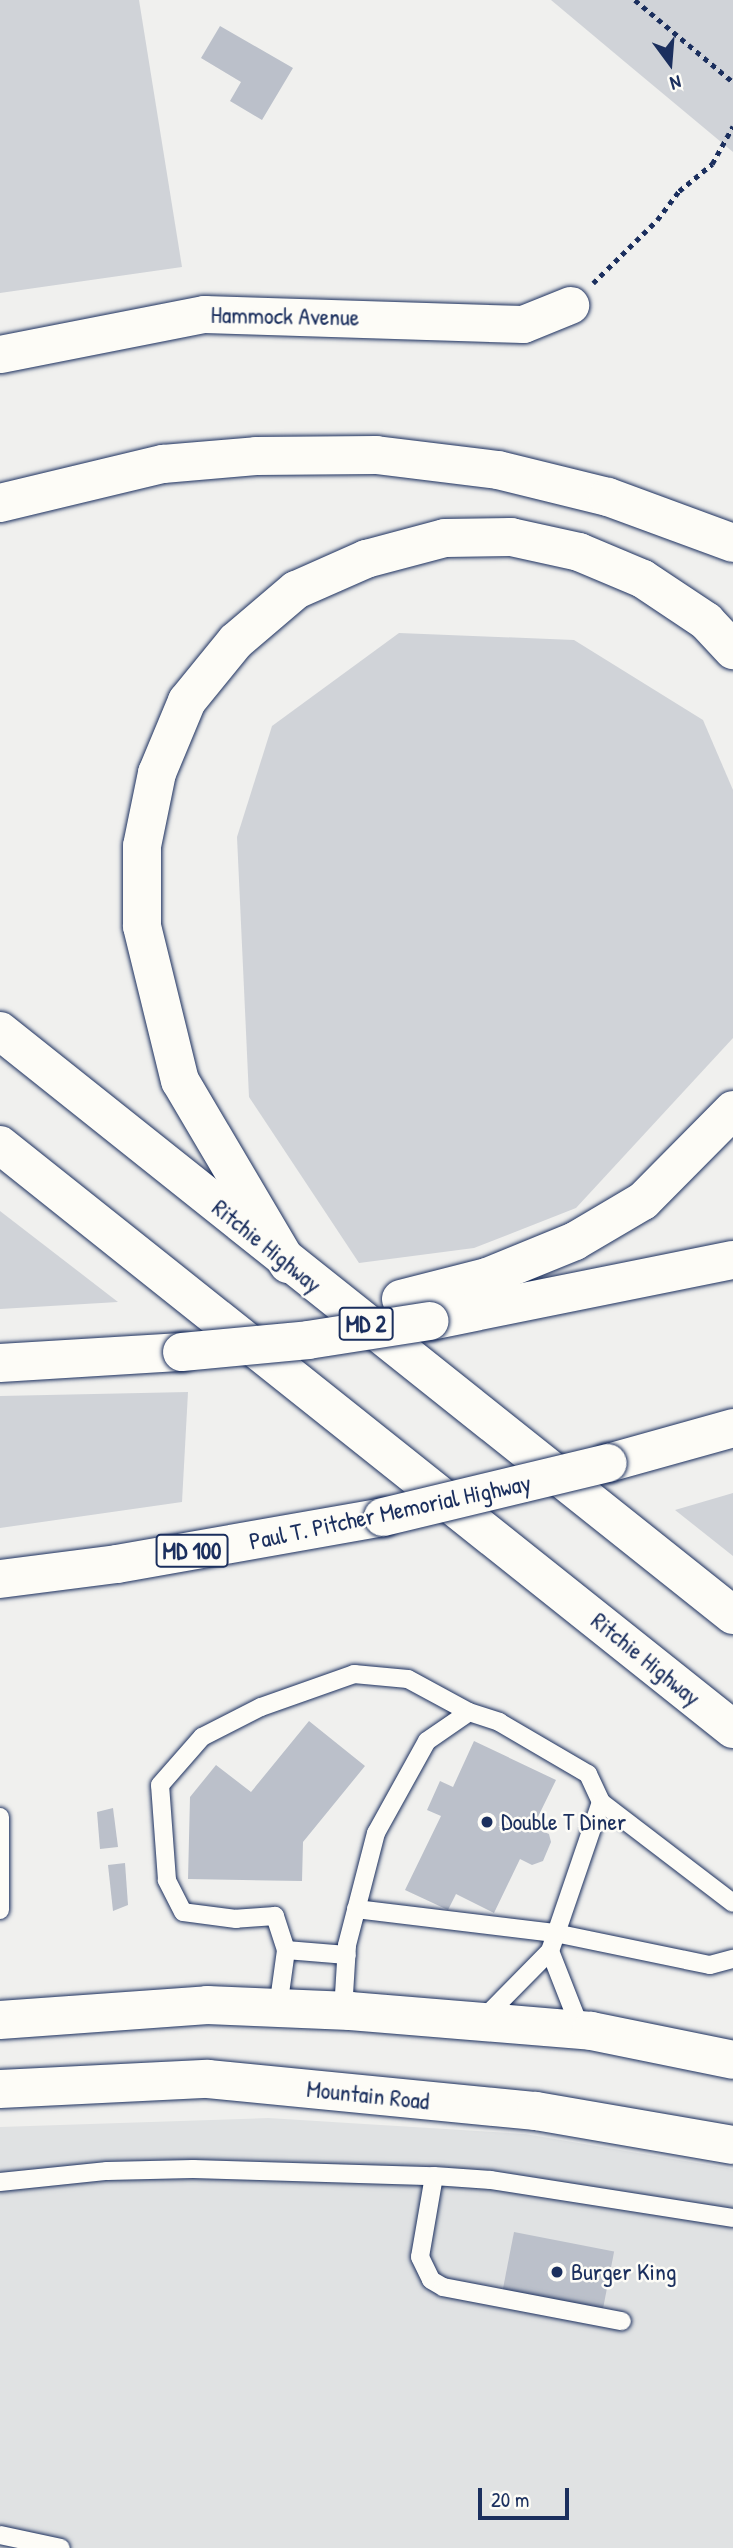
<!DOCTYPE html>
<html>
<head>
<meta charset="utf-8">
<style>
	body { margin:0 }
	#map { position:relative; width:733px; height:2548px; overflow:hidden; background:#f0f0ee; font-family:"Patrick Hand",sans-serif }
	div>[style] { position:absolute }
	.built>* { inset:0; background:#e0e2e3 }
	.green>* { inset:0; background:#d0d3d8 }
	.building>* { inset:0; background:#bbc0ca; transform-origin:0 0 }
	.path>* { height:4.5px; margin-top:-2.25px; transform-origin:0; background:repeating-linear-gradient(90deg,#1b2f5e 0 5px,transparent 0 10px) }
	.roads { filter:drop-shadow(0 0 2px #1b2f5e) drop-shadow(0 0 2px #1b2f5e) }
	.lane>* { height:18px; margin:-9px; padding:0 9px; transform-origin:9px; border-radius:9px; background:#fdfcf7 }
	.street>* { height:37px; margin:-18.5px; padding:0 18.5px; transform-origin:18.5px; border-radius:18.5px; background:#fdfcf7 }
	.secondary>* { height:38px; margin:-19px; padding:0 19px; transform-origin:19px; border-radius:19px; background:#fdfcf7 }
	.primary>* { height:38px; margin:-19px; padding:0 19px; transform-origin:19px; border-radius:19px; background:#fdfcf7 }
	.highway>* { height:38px; margin:-19px; padding:0 19px; transform-origin:19px; border-radius:19px; background:#fdfcf7 }
	.bridges { filter:drop-shadow(0 0 2px #1b2f5e) drop-shadow(0 0 2px #1b2f5e) }
	.highway-bridge>* { height:38px; margin:-19px; padding:0 19px; transform-origin:19px; border-radius:19px; background:#fdfcf7 }
	.dots>* { width:19px; height:19px; translate:-50% -50%; box-sizing:border-box; border:4px solid #fdfcf7; border-radius:50% }
	span { translate:-50% -50%; white-space:nowrap; text-align:center; line-height:1.15; -webkit-text-stroke:5px #fdfcf7; paint-order:stroke }
	.shield-label span { padding:2px 5px; background:#fdfcf7; border:2px solid; border-radius:5px; -webkit-text-stroke-width:0 }
	.shield-label { font-size:23px; color:#1b2f5e; font-weight:700 }
	.street-label { font-size:24px; color:#1b2f5e }
	.poi-label { font-size:24px; color:#1b2f5e }
	.left { translate:0 -50%; text-align:left }
	.north { position:absolute; left:635px; top:28px; width:70px; height:70px; -webkit-text-stroke:5px #fdfcf7; paint-order:stroke; rotate:164deg; font-size:19px; font-weight:700; line-height:28px; text-align:center; color:#1b2f5e }
	.north::after { content:''; display:block; margin:auto; width:24px; height:32px; background:#1b2f5e; clip-path:polygon(50% 0,100% 100%,50% 72%,0 100%) }
	.scale { position:absolute; left:478px; top:2488px; width:91px; height:32px; box-sizing:border-box; border:4px solid #1b2f5e; border-top:0; padding-left:9px; font-size:21px; line-height:24px; white-space:nowrap; color:#1b2f5e; -webkit-text-stroke:5px #fdfcf7; paint-order:stroke }
</style>
</head>
<body>
<div id="map">
	<div class="built">
		<div style="clip-path:polygon(268px 2118px,525px 2134px,733px 2169px,733px 2548px,0 2548px,0 2127px)"></div>
	</div>
	<div class="green">
		<div style="clip-path:polygon(0 0,139px 0,182px 267px,0 293px)"></div>
		<div style="clip-path:polygon(551px 0,733px 0,733px 152px,631px 67px)"></div>
		<div style="clip-path:polygon(399px 633px,574px 640px,703px 720px,733px 790px,733px 1038px,576px 1208px,474px 1248px,359px 1263px,249px 1097px,237px 837px,272px 726px)"></div>
		<div style="clip-path:polygon(0 1211px,118px 1302px,0 1309px)"></div>
		<div style="clip-path:polygon(188px 1392px,182px 1502px,0 1528px,0 1396px)"></div>
		<div style="clip-path:polygon(733px 1493px,733px 1556px,675px 1510px)"></div>
	</div>
	<div class="building">
		<div style="clip-path:polygon(220px 26px,293px 68px,262px 120px,230px 101px,241px 82px,201px 58px)"></div>
		<div style="clip-path:polygon(309px 1721px,365px 1766px,303px 1842px,302px 1881px,188px 1879px,190px 1797px,216px 1765px,251px 1792px)"></div>
		<div style="clip-path:polygon(474px 1741px,556px 1780px,533px 1827px,549px 1834px,551px 1842px,543px 1861px,532px 1865px,520px 1859px,494px 1913px,456px 1894px,448px 1910px,405px 1890px,441px 1816px,427px 1810px,440px 1781px,453px 1787px)"></div>
		<div style="clip-path:polygon(113px 1808px,118px 1847px,100px 1849px,97px 1812px)"></div>
		<div style="clip-path:polygon(125px 1863px,128px 1905px,113px 1911px,108px 1865px)"></div>
		<div style="left:514px;top:2232px;width:102px;height:60px;rotate:11deg"></div>
	</div>
	<div class="path">
		<div style="left:635px;top:0;width:128px;rotate:39.9deg"></div>
		<div style="left:593px;top:283px;width:90px;rotate:-44.5deg"></div>
		<div style="left:657px;top:220px;width:36px;rotate:-53deg"></div>
		<div style="left:679px;top:191px;width:43px;rotate:-39.3deg"></div>
		<div style="left:712px;top:164px;width:43px;rotate:-61.1deg"></div>
	</div>
	<div class="roads">
		<div class="lane">
			<div style="left:601px;top:1802px;width:166px;rotate:37.4deg"></div>
			<div style="left:0;top:1817px;width:93px;rotate:90deg"></div>
			<div style="left:356px;top:1909px;width:200px;rotate:6.9deg"></div>
			<div style="left:555px;top:1933px;width:158px;rotate:11.7deg"></div>
			<div style="left:710px;top:1965px;width:24px;rotate:-15deg"></div>
			<div style="left:286px;top:1950px;width:36px;rotate:-108deg"></div>
			<div style="left:275px;top:1916px;width:39px;rotate:176deg"></div>
			<div style="left:236px;top:1919px;width:53px;rotate:-172.5deg"></div>
			<div style="left:183px;top:1912px;width:36px;rotate:-117deg"></div>
			<div style="left:167px;top:1880px;width:95px;rotate:-94.2deg"></div>
			<div style="left:160px;top:1785px;width:64px;rotate:-48.8deg"></div>
			<div style="left:202px;top:1737px;width:66px;rotate:-27deg"></div>
			<div style="left:261px;top:1707px;width:99px;rotate:-19.5deg"></div>
			<div style="left:354px;top:1674px;width:54px;rotate:5.3deg"></div>
			<div style="left:408px;top:1679px;width:69px;rotate:28.4deg"></div>
			<div style="left:278px;top:2008px;width:59px;rotate:-82.1deg"></div>
			<div style="left:286px;top:1950px;width:61px;rotate:4.7deg"></div>
			<div style="left:343px;top:2011px;width:66px;rotate:-86.5deg"></div>
			<div style="left:347px;top:1945px;width:116px;rotate:-75.5deg"></div>
			<div style="left:376px;top:1833px;width:105px;rotate:-61deg"></div>
			<div style="left:427px;top:1741px;width:51px;rotate:-34.6deg"></div>
			<div style="left:469px;top:1712px;width:32px;rotate:18deg"></div>
			<div style="left:499px;top:1722px;width:103px;rotate:30.3deg"></div>
			<div style="left:588px;top:1774px;width:31px;rotate:65deg"></div>
			<div style="left:601px;top:1802px;width:157px;rotate:108.9deg"></div>
			<div style="left:482px;top:2020px;width:97px;rotate:-45.4deg"></div>
			<div style="left:550px;top:1951px;width:85px;rotate:68.6deg"></div>
			<div style="left:434px;top:2176px;width:82px;rotate:99.8deg"></div>
			<div style="left:420px;top:2257px;width:25px;rotate:64deg"></div>
			<div style="left:431px;top:2280px;width:14px;rotate:30deg"></div>
			<div style="left:443px;top:2287px;width:182px;rotate:10.8deg"></div>
			<div style="left:0;top:2182px;width:108px;rotate:-5.9deg"></div>
			<div style="left:107px;top:2171px;width:86px;rotate:-1.3deg"></div>
			<div style="left:193px;top:2169px;width:241px;rotate:1.7deg"></div>
			<div style="left:434px;top:2176px;width:57px;rotate:4deg"></div>
			<div style="left:491px;top:2180px;width:245px;rotate:8.9deg"></div>
			<div style="left:0;top:2535px;width:62px;rotate:12deg"></div>
		</div>
		<div class="street">
			<div style="left:0;top:354px;width:208px;rotate:-11.1deg"></div>
			<div style="left:204px;top:314px;width:319px;rotate:1.8deg"></div>
			<div style="left:523px;top:324px;width:51px;rotate:-22deg"></div>
		</div>
		<div class="secondary">
			<div style="left:0;top:2020px;width:208px;rotate:-4.1deg"></div>
			<div style="left:207px;top:2005px;width:143px;rotate:2.4deg"></div>
			<div style="left:350px;top:2011px;width:242px;rotate:4.7deg"></div>
			<div style="left:591px;top:2031px;width:145px;rotate:11.5deg"></div>
			<div style="left:0;top:2089px;width:208px;rotate:-2.8deg"></div>
			<div style="left:208px;top:2079px;width:330px;rotate:5.6deg"></div>
			<div style="left:536px;top:2111px;width:200px;rotate:9.8deg"></div>
		</div>
		<div class="primary">
			<div style="left:0;top:1031px;width:937px;rotate:38.55deg"></div>
			<div style="left:0;top:1145px;width:937px;rotate:38.55deg"></div>
		</div>
		<div class="highway">
			<div style="left:0;top:503px;width:168px;rotate:-13.5deg"></div>
			<div style="left:163px;top:464px;width:93px;rotate:-4.9deg"></div>
			<div style="left:256px;top:456px;width:120px;rotate:-0.5deg"></div>
			<div style="left:376px;top:455px;width:123px;rotate:7deg"></div>
			<div style="left:498px;top:470px;width:113px;rotate:13.8deg"></div>
			<div style="left:608px;top:497px;width:133px;rotate:20.2deg"></div>
			<div style="left:288px;top:1264px;width:212px;rotate:-120.5deg"></div>
			<div style="left:180px;top:1081px;width:160px;rotate:-103.8deg"></div>
			<div style="left:142px;top:926px;width:80px;rotate:-90deg"></div>
			<div style="left:142px;top:846px;width:75px;rotate:-78.4deg"></div>
			<div style="left:157px;top:773px;width:78px;rotate:-67.4deg"></div>
			<div style="left:187px;top:701px;width:77px;rotate:-50.8deg"></div>
			<div style="left:236px;top:641px;width:79px;rotate:-40.4deg"></div>
			<div style="left:296px;top:590px;width:77px;rotate:-23.9deg"></div>
			<div style="left:366px;top:559px;width:82px;rotate:-14.9deg"></div>
			<div style="left:445px;top:538px;width:66px;rotate:-0.9deg"></div>
			<div style="left:511px;top:537px;width:70px;rotate:12.4deg"></div>
			<div style="left:579px;top:552px;width:69px;rotate:22.9deg"></div>
			<div style="left:643px;top:579px;width:76px;rotate:33.7deg"></div>
			<div style="left:706px;top:621px;width:40px;rotate:47deg"></div>
			<div style="left:401px;top:1299px;width:89px;rotate:-14.3deg"></div>
			<div style="left:487px;top:1277px;width:95px;rotate:-22.2deg"></div>
			<div style="left:575px;top:1241px;width:79px;rotate:-30.5deg"></div>
			<div style="left:643px;top:1201px;width:128px;rotate:-45.3deg"></div>
			<div style="left:430px;top:1321px;width:309px;rotate:-11.4deg"></div>
			<div style="left:0;top:1363px;width:182px;rotate:-3.5deg"></div>
			<div style="left:608px;top:1463px;width:130px;rotate:-15.6deg"></div>
			<div style="left:0;top:1579px;width:118px;rotate:-7.3deg"></div>
			<div style="left:117px;top:1564px;width:270px;rotate:-10deg"></div>
		</div>
	</div>
	<div class="bridges">
		<div class="highway-bridge">
			<div style="left:182px;top:1352px;width:127px;rotate:-5.4deg"></div>
			<div style="left:308px;top:1340px;width:123px;rotate:-8.9deg"></div>
			<div style="left:383px;top:1517px;width:231px;rotate:-13.5deg"></div>
		</div>
	</div>
	<div class="dots">
		<div style="left:487px;top:1822px;background:#1b2f5e"></div>
		<div style="left:557px;top:2272px;background:#1b2f5e"></div>
	</div>
	<div class="shield-label">
		<span style="left:366px;top:1324px">MD 2</span>
		<span style="left:192px;top:1551px">MD 100</span>
	</div>
	<div class="street-label">
		<span style="left:285px;top:316px;rotate:1deg">Hammock Avenue</span>
		<span style="left:267px;top:1246px;rotate:39deg">Ritchie Highway</span>
		<span style="left:390px;top:1512px;rotate:-12deg">Paul T. Pitcher Memorial Highway</span>
		<span style="left:646px;top:1659px;rotate:39deg">Ritchie Highway</span>
		<span style="left:368px;top:2095px;rotate:6deg">Mountain Road</span>
	</div>
	<div class="poi-label">
		<span class="left" style="left:501px;top:1822px">Double T Diner</span>
		<span class="left" style="left:571px;top:2272px">Burger King</span>
	</div>
	<div class="north">N</div>
	<div class="scale">20 m</div>
</div>
</body>
</html>
